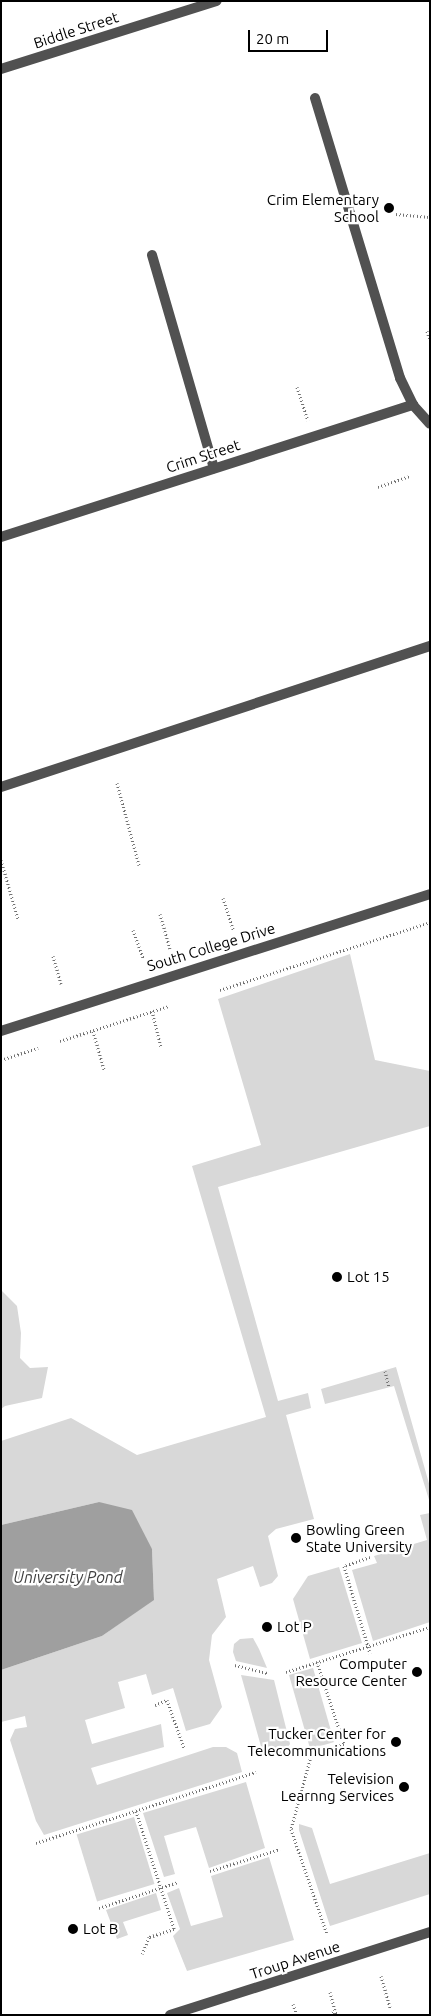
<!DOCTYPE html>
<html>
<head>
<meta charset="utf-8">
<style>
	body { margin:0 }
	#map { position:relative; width:431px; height:2016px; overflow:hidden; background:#fff; font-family:Ubuntu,sans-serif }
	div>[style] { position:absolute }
	.green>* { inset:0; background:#d8d8d8; transform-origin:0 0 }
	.water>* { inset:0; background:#9f9f9f }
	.path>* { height:3px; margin-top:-1.5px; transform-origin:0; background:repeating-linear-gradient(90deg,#737373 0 1px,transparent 0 3.5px) }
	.service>* { height:10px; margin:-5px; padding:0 5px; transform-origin:5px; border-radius:5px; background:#515151 }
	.minor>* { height:10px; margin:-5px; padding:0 5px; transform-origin:5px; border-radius:5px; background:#515151 }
	.tertiary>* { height:10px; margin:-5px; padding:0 5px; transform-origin:5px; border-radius:5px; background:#515151 }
	.dots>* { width:14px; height:14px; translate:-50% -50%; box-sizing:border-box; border:2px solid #fff; border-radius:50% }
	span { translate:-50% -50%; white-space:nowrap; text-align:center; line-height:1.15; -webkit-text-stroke:4.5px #fff; paint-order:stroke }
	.street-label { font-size:15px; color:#000 }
	.poi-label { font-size:15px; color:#000 }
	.right { translate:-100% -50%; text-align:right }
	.left { translate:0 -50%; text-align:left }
	.water-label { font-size:16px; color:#404040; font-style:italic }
	.frame { position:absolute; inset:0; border:2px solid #000; pointer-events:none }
	.scale { position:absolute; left:248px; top:30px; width:80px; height:22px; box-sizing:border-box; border:2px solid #000; border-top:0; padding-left:6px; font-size:15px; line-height:18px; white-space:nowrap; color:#000; -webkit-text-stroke:4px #fff; paint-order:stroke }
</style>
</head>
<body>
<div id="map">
	<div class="green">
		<div style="clip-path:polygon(350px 954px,375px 1060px,430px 1071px,430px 1126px,218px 1187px,278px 1401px,308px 1393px,311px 1408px,286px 1415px,314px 1519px,276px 1529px,268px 1536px,278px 1576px,272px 1583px,260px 1587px,253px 1566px,217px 1579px,226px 1617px,212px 1635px,209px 1660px,222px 1707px,210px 1724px,186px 1731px,173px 1688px,152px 1695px,146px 1674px,118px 1682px,125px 1708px,85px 1720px,92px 1744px,161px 1724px,164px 1747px,91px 1768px,97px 1785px,213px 1747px,226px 1747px,237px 1753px,242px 1772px,44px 1835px,36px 1821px,10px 1740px,15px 1729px,27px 1727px,25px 1716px,1px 1722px,1px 1670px,102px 1636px,154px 1599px,152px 1549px,99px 1502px,1px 1525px,1px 1441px,71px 1418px,137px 1455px,266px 1417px,192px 1166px,261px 1145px,218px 999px)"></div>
		<div style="clip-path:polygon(1px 1290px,17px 1306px,21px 1333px,20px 1358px,30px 1368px,48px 1367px,42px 1398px,5px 1406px,1px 1409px)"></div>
		<div style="clip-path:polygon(396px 1367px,430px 1487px,430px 1503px,394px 1386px,325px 1404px,321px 1389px)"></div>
		<div style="clip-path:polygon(430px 1513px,430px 1622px,373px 1641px,352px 1570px,377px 1563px,374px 1556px,427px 1540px,420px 1515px)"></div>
		<div style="clip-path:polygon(339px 1567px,362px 1643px,310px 1659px,293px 1599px,308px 1576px)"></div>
		<div style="clip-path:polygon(253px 1638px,259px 1649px,267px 1668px,236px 1661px,233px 1652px,234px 1644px,240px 1639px)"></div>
		<div style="left:313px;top:1668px;width:77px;height:25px;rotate:74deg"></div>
		<div style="clip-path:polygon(241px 1675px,274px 1680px,290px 1744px,281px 1756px,273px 1757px,262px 1750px)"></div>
		<div style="clip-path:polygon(246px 1782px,265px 1848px,209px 1868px,196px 1827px,164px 1836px,175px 1874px,164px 1877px,143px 1813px)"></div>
		<div style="left:134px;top:1817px;width:70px;height:60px;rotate:73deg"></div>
		<div style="clip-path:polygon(299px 1824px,312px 1828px,330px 1884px,430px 1853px,430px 1894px,330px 1926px,299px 1830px)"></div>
		<div style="clip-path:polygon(269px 1857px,294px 1940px,187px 1971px,173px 1936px,180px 1929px,167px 1893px,179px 1888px,191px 1926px,223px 1917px,211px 1876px)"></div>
		<div style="clip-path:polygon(156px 1893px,161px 1910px,123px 1922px,128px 1935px,117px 1939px,106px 1910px)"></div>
	</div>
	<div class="water">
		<div style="clip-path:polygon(99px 1502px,132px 1510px,152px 1549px,154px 1600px,102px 1636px,1px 1670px,1px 1525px)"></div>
	</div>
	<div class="path">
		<div style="left:396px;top:214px;width:34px;rotate:5deg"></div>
		<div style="left:427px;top:331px;width:9px;rotate:72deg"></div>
		<div style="left:297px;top:387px;width:35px;rotate:72deg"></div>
		<div style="left:378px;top:487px;width:34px;rotate:-19deg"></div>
		<div style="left:117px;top:783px;width:85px;rotate:75deg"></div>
		<div style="left:1px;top:860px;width:61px;rotate:73.9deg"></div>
		<div style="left:223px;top:898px;width:33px;rotate:72deg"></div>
		<div style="left:160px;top:914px;width:36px;rotate:74deg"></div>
		<div style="left:133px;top:930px;width:30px;rotate:70deg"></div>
		<div style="left:53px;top:956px;width:29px;rotate:74deg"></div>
		<div style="left:220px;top:990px;width:221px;rotate:-17.9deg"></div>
		<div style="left:152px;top:1011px;width:37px;rotate:76deg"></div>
		<div style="left:93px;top:1031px;width:40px;rotate:74deg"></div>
		<div style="left:60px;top:1041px;width:114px;rotate:-17.8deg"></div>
		<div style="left:1px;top:1060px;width:39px;rotate:-18deg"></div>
		<div style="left:385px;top:1371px;width:16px;rotate:76deg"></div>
		<div style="left:370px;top:1557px;width:28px;rotate:161deg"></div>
		<div style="left:344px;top:1566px;width:91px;rotate:73.4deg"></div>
		<div style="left:317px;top:1662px;width:86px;rotate:71.8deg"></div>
		<div style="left:344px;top:1744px;width:35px;rotate:160deg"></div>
		<div style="left:311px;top:1756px;width:76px;rotate:105.3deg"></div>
		<div style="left:291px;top:1829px;width:111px;rotate:71.1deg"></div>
		<div style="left:235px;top:1665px;width:34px;rotate:14deg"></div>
		<div style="left:286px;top:1672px;width:151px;rotate:-17.4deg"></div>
		<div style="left:155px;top:1705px;width:13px;rotate:-23deg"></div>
		<div style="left:167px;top:1700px;width:51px;rotate:70.5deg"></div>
		<div style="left:136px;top:1811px;width:124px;rotate:72.1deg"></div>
		<div style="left:174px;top:1929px;width:26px;rotate:162deg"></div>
		<div style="left:149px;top:1937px;width:18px;rotate:112deg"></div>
		<div style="left:36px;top:1843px;width:231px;rotate:-17.9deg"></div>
		<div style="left:210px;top:1871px;width:73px;rotate:-17.4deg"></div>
		<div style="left:99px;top:1908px;width:83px;rotate:-18.2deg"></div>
		<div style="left:381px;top:1976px;width:33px;rotate:74deg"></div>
		<div style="left:330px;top:1992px;width:23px;rotate:75deg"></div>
		<div style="left:293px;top:2004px;width:12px;rotate:70deg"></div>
		<div style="left:330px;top:2015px;width:7px;rotate:-45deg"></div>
	</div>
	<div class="service">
		<div style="left:315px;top:98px;width:293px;rotate:73.1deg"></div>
		<div style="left:400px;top:378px;width:30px;rotate:64deg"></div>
		<div style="left:152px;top:255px;width:222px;rotate:73.8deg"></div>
		<div style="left:1px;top:787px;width:452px;rotate:-18.2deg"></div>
	</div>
	<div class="minor">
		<div style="left:1px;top:69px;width:226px;rotate:-17.5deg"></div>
		<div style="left:1px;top:537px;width:433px;rotate:-17.8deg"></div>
		<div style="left:413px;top:405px;width:25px;rotate:48deg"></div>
		<div style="left:170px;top:2015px;width:273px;rotate:-17.7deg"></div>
	</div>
	<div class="tertiary">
		<div style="left:1px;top:1031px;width:450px;rotate:-17.7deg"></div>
	</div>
	<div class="dots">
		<div style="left:389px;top:208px;background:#000"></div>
		<div style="left:337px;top:1277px;background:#000"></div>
		<div style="left:296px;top:1538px;background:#000"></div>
		<div style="left:267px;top:1627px;background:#000"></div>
		<div style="left:417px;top:1672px;background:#000"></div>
		<div style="left:396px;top:1742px;background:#000"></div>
		<div style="left:404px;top:1787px;background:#000"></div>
		<div style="left:73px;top:1929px;background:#000"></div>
	</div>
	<div class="street-label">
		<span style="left:76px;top:30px;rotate:-18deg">Biddle Street</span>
		<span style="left:203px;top:456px;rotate:-18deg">Crim Street</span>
		<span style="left:211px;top:947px;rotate:-17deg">South College Drive</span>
		<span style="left:295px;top:1960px;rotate:-18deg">Troup Avenue</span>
	</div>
	<div class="poi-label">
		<span class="right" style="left:379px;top:208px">Crim Elementary<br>School</span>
		<span class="left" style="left:347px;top:1277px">Lot 15</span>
		<span class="left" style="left:306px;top:1538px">Bowling Green<br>State University</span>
		<span class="left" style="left:277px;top:1627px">Lot P</span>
		<span class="right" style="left:407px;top:1672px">Computer<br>Resource Center</span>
		<span class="right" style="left:386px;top:1742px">Tucker Center for<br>Telecommunications</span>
		<span class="right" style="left:394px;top:1787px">Television<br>Learnng Services</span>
		<span class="left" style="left:83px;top:1929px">Lot B</span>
	</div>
	<div class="water-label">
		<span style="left:68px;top:1577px">University Pond</span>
	</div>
	<div class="frame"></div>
	<div class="scale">20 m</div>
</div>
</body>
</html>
